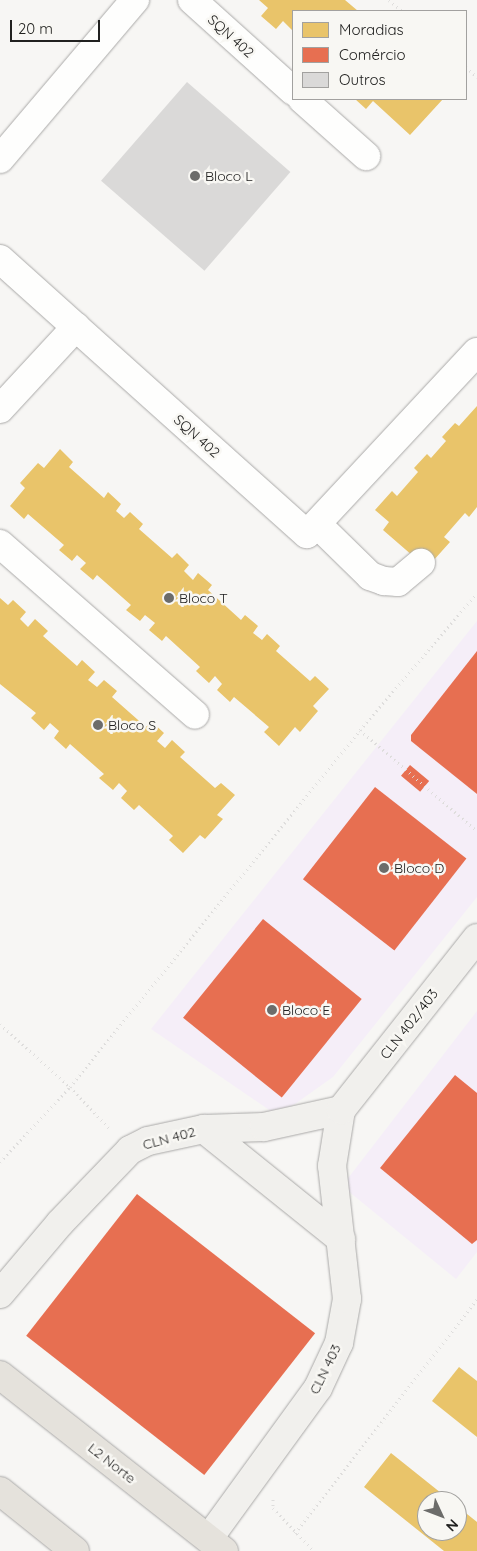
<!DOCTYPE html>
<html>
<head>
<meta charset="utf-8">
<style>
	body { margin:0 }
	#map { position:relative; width:477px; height:1551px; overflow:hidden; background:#f7f6f4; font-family:Quicksand,sans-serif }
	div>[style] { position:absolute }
	.commercial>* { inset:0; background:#f5eef8 }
	.homes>* { inset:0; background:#e9c46a }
	.shops>* { inset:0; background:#e76f51; transform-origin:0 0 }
	.building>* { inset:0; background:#dad9d8; transform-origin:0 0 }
	.path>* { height:3px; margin-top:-1.5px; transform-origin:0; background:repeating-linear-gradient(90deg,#dedddc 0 1px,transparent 0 5px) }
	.roads { filter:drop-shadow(0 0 1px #aaa9a8) drop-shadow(0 0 1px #aaa9a8) }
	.street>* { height:28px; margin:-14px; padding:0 14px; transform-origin:14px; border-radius:14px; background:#fefefd }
	.secondary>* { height:28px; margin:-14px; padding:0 14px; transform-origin:14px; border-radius:14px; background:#f1f0ed }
	.primary>* { height:28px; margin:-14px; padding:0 14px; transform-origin:14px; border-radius:14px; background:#e5e2dc }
	.dots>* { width:14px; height:14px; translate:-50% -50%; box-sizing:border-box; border:2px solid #f8f7f3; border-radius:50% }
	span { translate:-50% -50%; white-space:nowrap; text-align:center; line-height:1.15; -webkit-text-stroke:5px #f8f7f3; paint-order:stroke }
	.street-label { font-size:14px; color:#212120 }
	.poi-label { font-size:14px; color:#212120 }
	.left { translate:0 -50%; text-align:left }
	.legend { position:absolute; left:292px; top:10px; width:175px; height:90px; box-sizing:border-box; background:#f8f7f3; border:1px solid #a2a19f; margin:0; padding:6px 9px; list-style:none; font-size:15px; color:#212120 }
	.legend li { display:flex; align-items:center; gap:10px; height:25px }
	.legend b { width:25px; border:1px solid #a2a19f }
	.north { position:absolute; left:417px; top:1491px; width:50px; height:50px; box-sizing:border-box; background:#f8f7f3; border:1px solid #a2a19f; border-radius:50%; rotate:133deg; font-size:14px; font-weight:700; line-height:20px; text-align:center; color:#212120 }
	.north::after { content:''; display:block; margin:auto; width:18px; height:22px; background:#6c6c6a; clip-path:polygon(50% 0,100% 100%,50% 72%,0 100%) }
	.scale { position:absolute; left:10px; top:20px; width:90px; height:22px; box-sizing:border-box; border:2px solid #212120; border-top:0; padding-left:6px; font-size:15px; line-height:18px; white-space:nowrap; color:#212120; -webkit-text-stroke:4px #f8f7f3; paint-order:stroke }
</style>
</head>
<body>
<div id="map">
	<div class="commercial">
		<div style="clip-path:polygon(477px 621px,477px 897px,333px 1077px,278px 1116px,151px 1029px)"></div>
		<div style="clip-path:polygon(477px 1011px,477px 1252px,456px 1279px,342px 1186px)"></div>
	</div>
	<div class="homes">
		<div style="clip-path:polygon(259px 0,345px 0,358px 11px,293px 11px,293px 31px,283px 21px,276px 29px,261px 16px,268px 8px)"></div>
		<div style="clip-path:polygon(355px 99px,443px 99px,410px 135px,373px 101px,366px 109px)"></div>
		<div style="clip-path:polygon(477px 406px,477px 507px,469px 517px,465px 513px,444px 537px,450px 542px,433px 561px,419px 549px,413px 556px,383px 530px,389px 522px,375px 510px,392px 491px,397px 496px,418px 472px,414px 468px,427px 454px,431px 458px,446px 441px,442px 437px,455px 423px,459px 426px)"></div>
		<div style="clip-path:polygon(60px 449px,73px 462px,69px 467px,104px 498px,108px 492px,121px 504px,116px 511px,124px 518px,130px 512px,143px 524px,139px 529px,172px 558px,177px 553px,189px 565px,184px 571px,193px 580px,198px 573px,212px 585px,208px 590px,241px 620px,245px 615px,258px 626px,253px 633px,262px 640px,267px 634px,280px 646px,276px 651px,310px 681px,315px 676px,329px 689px,313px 706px,318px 711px,300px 732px,295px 727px,279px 746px,264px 732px,269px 727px,234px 697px,230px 702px,217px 690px,222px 684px,215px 676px,209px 683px,196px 671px,200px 667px,166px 636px,162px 641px,149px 630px,155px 623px,145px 615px,140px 621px,126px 610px,131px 605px,97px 575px,93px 580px,80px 569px,86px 563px,77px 555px,72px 561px,59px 550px,64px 545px,28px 514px,24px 519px,10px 506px,25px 488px,20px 483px,38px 463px,44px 468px)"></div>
		<div style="clip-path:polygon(0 598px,8px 605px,13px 600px,26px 612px,20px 619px,28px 627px,35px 619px,48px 631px,43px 636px,77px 666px,82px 660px,95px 672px,88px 680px,97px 687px,104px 680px,117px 691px,112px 697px,146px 727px,151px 721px,164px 733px,157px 741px,165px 748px,172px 740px,185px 752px,180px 757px,215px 788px,221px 783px,235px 795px,217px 815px,223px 819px,205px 839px,200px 835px,183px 853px,169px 840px,173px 836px,139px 805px,134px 810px,121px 798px,127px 791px,119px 783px,113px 790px,99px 778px,104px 774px,70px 744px,66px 749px,54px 738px,59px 731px,50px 723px,44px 730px,31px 718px,36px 713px,0 684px)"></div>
		<div style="clip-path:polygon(459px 1367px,477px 1381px,477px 1437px,432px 1401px)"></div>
		<div style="clip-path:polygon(391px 1453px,451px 1501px,427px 1501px,427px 1531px,457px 1531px,457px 1506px,477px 1522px,477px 1551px,444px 1551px,364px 1487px)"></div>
	</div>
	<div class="shops">
		<div style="clip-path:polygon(477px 651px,477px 794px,411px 741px,411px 735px)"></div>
		<div style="left:410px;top:765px;width:25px;height:14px;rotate:40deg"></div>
		<div style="left:375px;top:787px;width:116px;height:117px;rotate:38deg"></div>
		<div style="left:263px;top:919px;width:127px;height:127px;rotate:39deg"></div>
		<div style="clip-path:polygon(455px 1075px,477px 1093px,477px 1240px,472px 1244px,380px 1168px)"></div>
		<div style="left:137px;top:1194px;width:226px;height:180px;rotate:38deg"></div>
	</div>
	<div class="building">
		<div style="left:187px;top:82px;width:137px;height:131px;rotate:41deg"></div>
	</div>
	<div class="path">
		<div style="left:389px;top:0;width:17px;rotate:40deg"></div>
		<div style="left:466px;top:67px;width:15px;rotate:42deg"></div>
		<div style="left:360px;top:730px;width:155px;rotate:40.8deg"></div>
		<div style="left:0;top:1024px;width:94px;rotate:42deg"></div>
		<div style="left:70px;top:1087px;width:58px;rotate:46.4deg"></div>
		<div style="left:0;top:1162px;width:103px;rotate:-47deg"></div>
		<div style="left:70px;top:1087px;width:460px;rotate:-50.9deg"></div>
		<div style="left:360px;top:730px;width:180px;rotate:-49.5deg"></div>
		<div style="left:273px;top:1499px;width:9px;rotate:90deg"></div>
		<div style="left:273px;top:1508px;width:59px;rotate:46.4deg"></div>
		<div style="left:295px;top:1533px;width:296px;rotate:-52.1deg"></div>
	</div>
	<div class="roads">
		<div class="street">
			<div style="left:192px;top:0;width:136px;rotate:42deg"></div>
			<div style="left:302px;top:99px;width:86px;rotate:41.7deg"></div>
			<div style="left:0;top:159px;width:209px;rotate:-49.7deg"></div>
			<div style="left:0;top:259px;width:412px;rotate:41.9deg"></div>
			<div style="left:307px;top:534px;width:249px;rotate:-47deg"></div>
			<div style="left:0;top:409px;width:112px;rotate:-47.2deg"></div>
			<div style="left:318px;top:525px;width:73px;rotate:44.4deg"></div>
			<div style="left:370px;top:576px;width:15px;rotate:20deg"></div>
			<div style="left:384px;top:581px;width:14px;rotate:4deg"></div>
			<div style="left:398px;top:582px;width:30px;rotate:-40deg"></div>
			<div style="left:0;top:544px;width:259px;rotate:41.2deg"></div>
		</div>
		<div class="secondary">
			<div style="left:204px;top:1129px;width:176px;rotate:38.8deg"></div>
			<div style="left:0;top:1294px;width:93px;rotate:-49.8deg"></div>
			<div style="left:60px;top:1223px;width:101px;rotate:-46.2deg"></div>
			<div style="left:130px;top:1150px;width:20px;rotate:-27deg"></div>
			<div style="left:148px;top:1141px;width:57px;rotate:-12.1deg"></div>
			<div style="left:204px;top:1129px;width:60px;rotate:-1.9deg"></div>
			<div style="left:264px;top:1127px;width:79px;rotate:-12.4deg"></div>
			<div style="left:209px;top:1538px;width:185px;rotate:-54deg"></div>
			<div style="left:318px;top:1388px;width:50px;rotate:-65deg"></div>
			<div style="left:339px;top:1343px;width:45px;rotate:-79.7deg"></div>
			<div style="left:347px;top:1299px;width:134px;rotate:-96.4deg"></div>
			<div style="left:332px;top:1166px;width:57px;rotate:-80.9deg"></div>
			<div style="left:341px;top:1110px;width:219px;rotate:-51.7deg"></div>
		</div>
		<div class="primary">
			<div style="left:0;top:1375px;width:285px;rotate:38.2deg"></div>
			<div style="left:0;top:1491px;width:96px;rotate:38.7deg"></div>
		</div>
	</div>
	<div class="dots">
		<div style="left:195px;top:176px;background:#6c6c6a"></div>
		<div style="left:169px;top:598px;background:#6c6c6a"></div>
		<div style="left:98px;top:725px;background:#6c6c6a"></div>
		<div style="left:384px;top:868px;background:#6c6c6a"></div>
		<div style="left:272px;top:1010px;background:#6c6c6a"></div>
	</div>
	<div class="street-label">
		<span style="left:231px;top:36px;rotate:42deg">SQN 402</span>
		<span style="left:197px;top:436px;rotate:42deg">SQN 402</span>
		<span style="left:409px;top:1024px;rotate:-52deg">CLN 402/403</span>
		<span style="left:169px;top:1138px;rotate:-15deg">CLN 402</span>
		<span style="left:325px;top:1369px;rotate:-64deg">CLN 403</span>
		<span style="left:112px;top:1463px;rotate:38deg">L2 Norte</span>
	</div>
	<div class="poi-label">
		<span class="left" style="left:205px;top:176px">Bloco L</span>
		<span class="left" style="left:179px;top:598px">Bloco T</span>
		<span class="left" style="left:108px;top:725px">Bloco S</span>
		<span class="left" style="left:394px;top:868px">Bloco D</span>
		<span class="left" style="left:282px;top:1010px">Bloco E</span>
	</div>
	<ul class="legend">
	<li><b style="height:14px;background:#e9c46a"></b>Moradias</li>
	<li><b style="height:14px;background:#e76f51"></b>Comércio</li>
	<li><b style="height:14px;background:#dad9d8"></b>Outros</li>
	</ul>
	<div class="north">N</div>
	<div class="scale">20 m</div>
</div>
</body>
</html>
